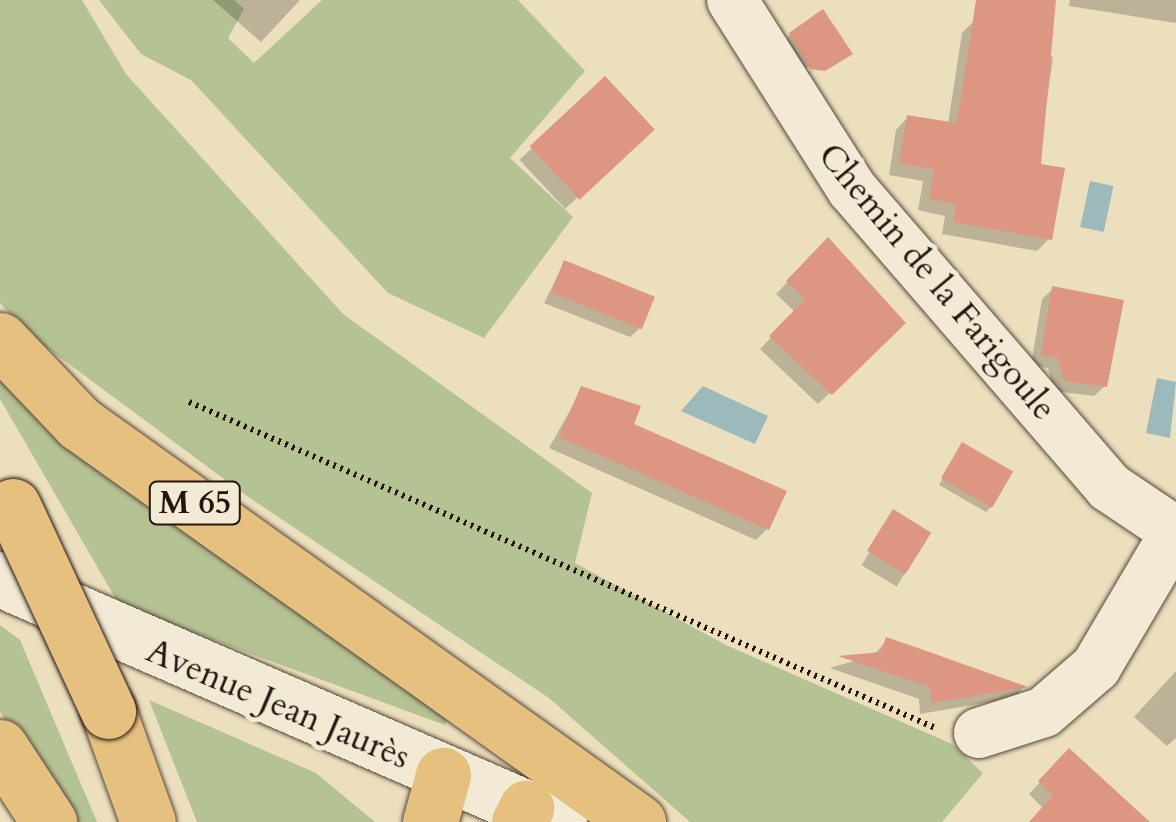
<!DOCTYPE html>
<html>
<head>
<meta charset="utf-8">
<style>
	body { margin:0 }
	#map { position:relative; width:1176px; height:822px; overflow:hidden; background:#ebdfbe; font-family:Cardo,serif }
	div>[style] { position:absolute }
	.green>* { inset:0; background:#b5c293 }
	.water>* { inset:0; background:#9cbabb; transform-origin:0 0 }
	.shadow>* { inset:0; background:#0003; transform-origin:0 0 }
	.building>* { inset:0; background:#dc9681; transform-origin:0 0 }
	.path>* { height:6px; margin-top:-3px; transform-origin:0; background:repeating-linear-gradient(90deg,#26140e 0 2.5px,transparent 0 7.5px) }
	.roads { filter:drop-shadow(0 0 2px #57473a) drop-shadow(0 0 2px #57473a) }
	.street>* { height:50px; margin:-25px; padding:0 25px; transform-origin:25px; border-radius:25px; background:#f2ead5 }
	.secondary>* { height:55px; margin:-27.5px; padding:0 27.5px; transform-origin:27.5px; border-radius:27.5px; background:#f2ead5 }
	.primary>* { height:55px; margin:-27.5px; padding:0 27.5px; transform-origin:27.5px; border-radius:27.5px; background:#e6c07f }
	.bridges { filter:drop-shadow(0 0 2px #26140e) drop-shadow(0 0 2px #26140e) }
	.primary-bridge>* { height:55px; margin:-27.5px; padding:0 27.5px; transform-origin:27.5px; border-radius:27.5px; background:#e6c07f }
	span { translate:-50% -50%; white-space:nowrap; text-align:center; line-height:1.15; -webkit-text-stroke:10px #f2ead5; paint-order:stroke }
	.shield-label span { padding:2px 8px; background:#f2ead5; border:2px solid; border-radius:8px; -webkit-text-stroke-width:0 }
	.shield-label { font-size:32px; color:#26140e; font-weight:700 }
	.street-label { font-size:35px; color:#26140e }
</style>
</head>
<body>
<div id="map">
	<div class="green">
		<div style="clip-path:polygon(0 0,82px 0,126px 74px,343px 314px,592px 493px,575px 563px,726px 645px,952px 744px,983px 773px,942px 822px,690px 822px,549px 698px,247px 496px,27px 333px,0 303px)"></div>
		<div style="clip-path:polygon(99px 0,234px 0,244px 9px,228px 38px,254px 63px,322px 0,518px 0,585px 71px,510px 158px,573px 217px,484px 338px,388px 293px,191px 80px,141px 54px)"></div>
		<div style="clip-path:polygon(0 379px,449px 713px,445px 725px,120px 606px,0 399px)"></div>
		<div style="clip-path:polygon(0 625px,20px 640px,97px 822px,76px 822px,0 712px)"></div>
		<div style="clip-path:polygon(149px 700px,316px 773px,375px 822px,197px 822px)"></div>
	</div>
	<div class="water">
		<div style="left:1090px;top:181px;width:24px;height:47px;rotate:12deg"></div>
		<div style="clip-path:polygon(1157px 378px,1176px 382px,1170px 438px,1146px 433px)"></div>
		<div style="clip-path:polygon(703px 386px,768px 416px,755px 444px,681px 411px)"></div>
	</div>
	<div class="shadow">
		<div style="clip-path:polygon(213px 0,300px 0,261px 42px)"></div>
		<div style="clip-path:polygon(1070px 0,1176px 0,1176px 23px,1069px 6px)"></div>
		<div style="clip-path:polygon(974px 21px,1053px 57px,1038px 166px,1049px 239px,1037px 251px,942px 234px,945px 216px,918px 210px,923px 181px,889px 175px,896px 130px,908px 117px,948px 124px,962px 33px)"></div>
		<div style="clip-path:polygon(evenodd,790px 35px,850px 53px,798px 79px,779px 47px,790px 35px,838px 56px,838px 62px,799px 76px,797px 71px,838px 56px)"></div>
		<div style="left:605px;top:80px;width:67px;height:117px;rotate:47deg"></div>
		<div style="clip-path:polygon(828px 240px,903px 323px,818px 404px,760px 349px,795px 312px,776px 294px)"></div>
		<div style="clip-path:polygon(564px 263px,640px 328px,630px 337px,544px 303px)"></div>
		<div style="clip-path:polygon(1053px 289px,1105px 386px,1094px 396px,1054px 391px,1048px 368px,1031px 365px,1042px 299px)"></div>
		<div style="clip-path:polygon(582px 389px,767px 529px,756px 540px,549px 448px)"></div>
		<div style="clip-path:polygon(962px 445px,991px 507px,986px 512px,939px 485px)"></div>
		<div style="left:893px;top:513px;width:41px;height:61px;rotate:31deg"></div>
		<div style="clip-path:polygon(887px 640px,1023px 688px,1013px 698px,920px 714px,919px 699px,830px 668px,874px 655px)"></div>
		<div style="clip-path:polygon(1176px 671px,1176px 738px,1167px 746px,1134px 717px)"></div>
		<div style="clip-path:polygon(1058px 763px,1129px 822px,1057px 822px,1029px 794px)"></div>
	</div>
	<div class="building">
		<div style="clip-path:polygon(976px 0,1056px 0,1041px 164px,1065px 168px,1052px 240px,953px 222px,956px 204px,929px 199px,934px 169px,899px 163px,907px 115px,957px 123px)"></div>
		<div style="clip-path:polygon(823px 9px,853px 54px,825px 71px,810px 69px,789px 33px)"></div>
		<div style="left:605px;top:76px;width:73px;height:103px;rotate:47deg"></div>
		<div style="clip-path:polygon(828px 237px,906px 323px,832px 395px,769px 336px,805px 299px,786px 281px)"></div>
		<div style="left:564px;top:260px;width:98px;height:35px;rotate:22deg"></div>
		<div style="clip-path:polygon(1052px 286px,1124px 300px,1107px 387px,1064px 381px,1058px 358px,1041px 355px)"></div>
		<div style="clip-path:polygon(581px 386px,641px 406px,634px 424px,787px 491px,769px 530px,559px 437px)"></div>
		<div style="left:962px;top:442px;width:59px;height:42px;rotate:30deg"></div>
		<div style="left:893px;top:509px;width:45px;height:49px;rotate:32deg"></div>
		<div style="clip-path:polygon(886px 637px,918px 648px,1028px 687px,931px 703px,930px 687px,838px 656px,881px 652px)"></div>
		<div style="clip-path:polygon(1069px 748px,1150px 822px,1029px 822px,1053px 795px,1038px 781px)"></div>
	</div>
	<div class="path">
		<div style="left:189px;top:402px;width:817px;rotate:23.59deg"></div>
	</div>
	<div class="roads">
		<div class="street">
			<div style="left:732px;top:0;width:224px;rotate:57.6deg"></div>
			<div style="left:852px;top:189px;width:394px;rotate:49.2deg"></div>
			<div style="left:1109px;top:487px;width:81px;rotate:33.9deg"></div>
			<div style="left:979px;top:733px;width:68px;rotate:-17.9deg"></div>
			<div style="left:1044px;top:712px;width:69px;rotate:-40.9deg"></div>
			<div style="left:1096px;top:667px;width:158px;rotate:-59.5deg"></div>
		</div>
		<div class="secondary">
			<div style="left:0;top:579px;width:610px;rotate:23.49deg"></div>
		</div>
		<div class="primary">
			<div style="left:0;top:340px;width:115px;rotate:46.4deg"></div>
			<div style="left:79px;top:423px;width:687px;rotate:35.52deg"></div>
			<div style="left:108px;top:711px;width:118px;rotate:70.2deg"></div>
			<div style="left:0;top:747px;width:90px;rotate:56.8deg"></div>
			<div style="left:430px;top:822px;width:49px;rotate:-74.5deg"></div>
			<div style="left:519px;top:822px;width:16px;rotate:-63deg"></div>
		</div>
	</div>
	<div class="bridges">
		<div class="primary-bridge">
			<div style="left:13px;top:506px;width:226px;rotate:65.1deg"></div>
		</div>
	</div>
	<div class="shield-label">
		<span style="left:195px;top:503px">M 65</span>
	</div>
	<div class="street-label">
		<span style="left:937px;top:282px;rotate:50deg">Chemin de la Farigoule</span>
		<span style="left:278px;top:704px;rotate:23deg">Avenue Jean Jaurès</span>
	</div>
</div>
</body>
</html>
